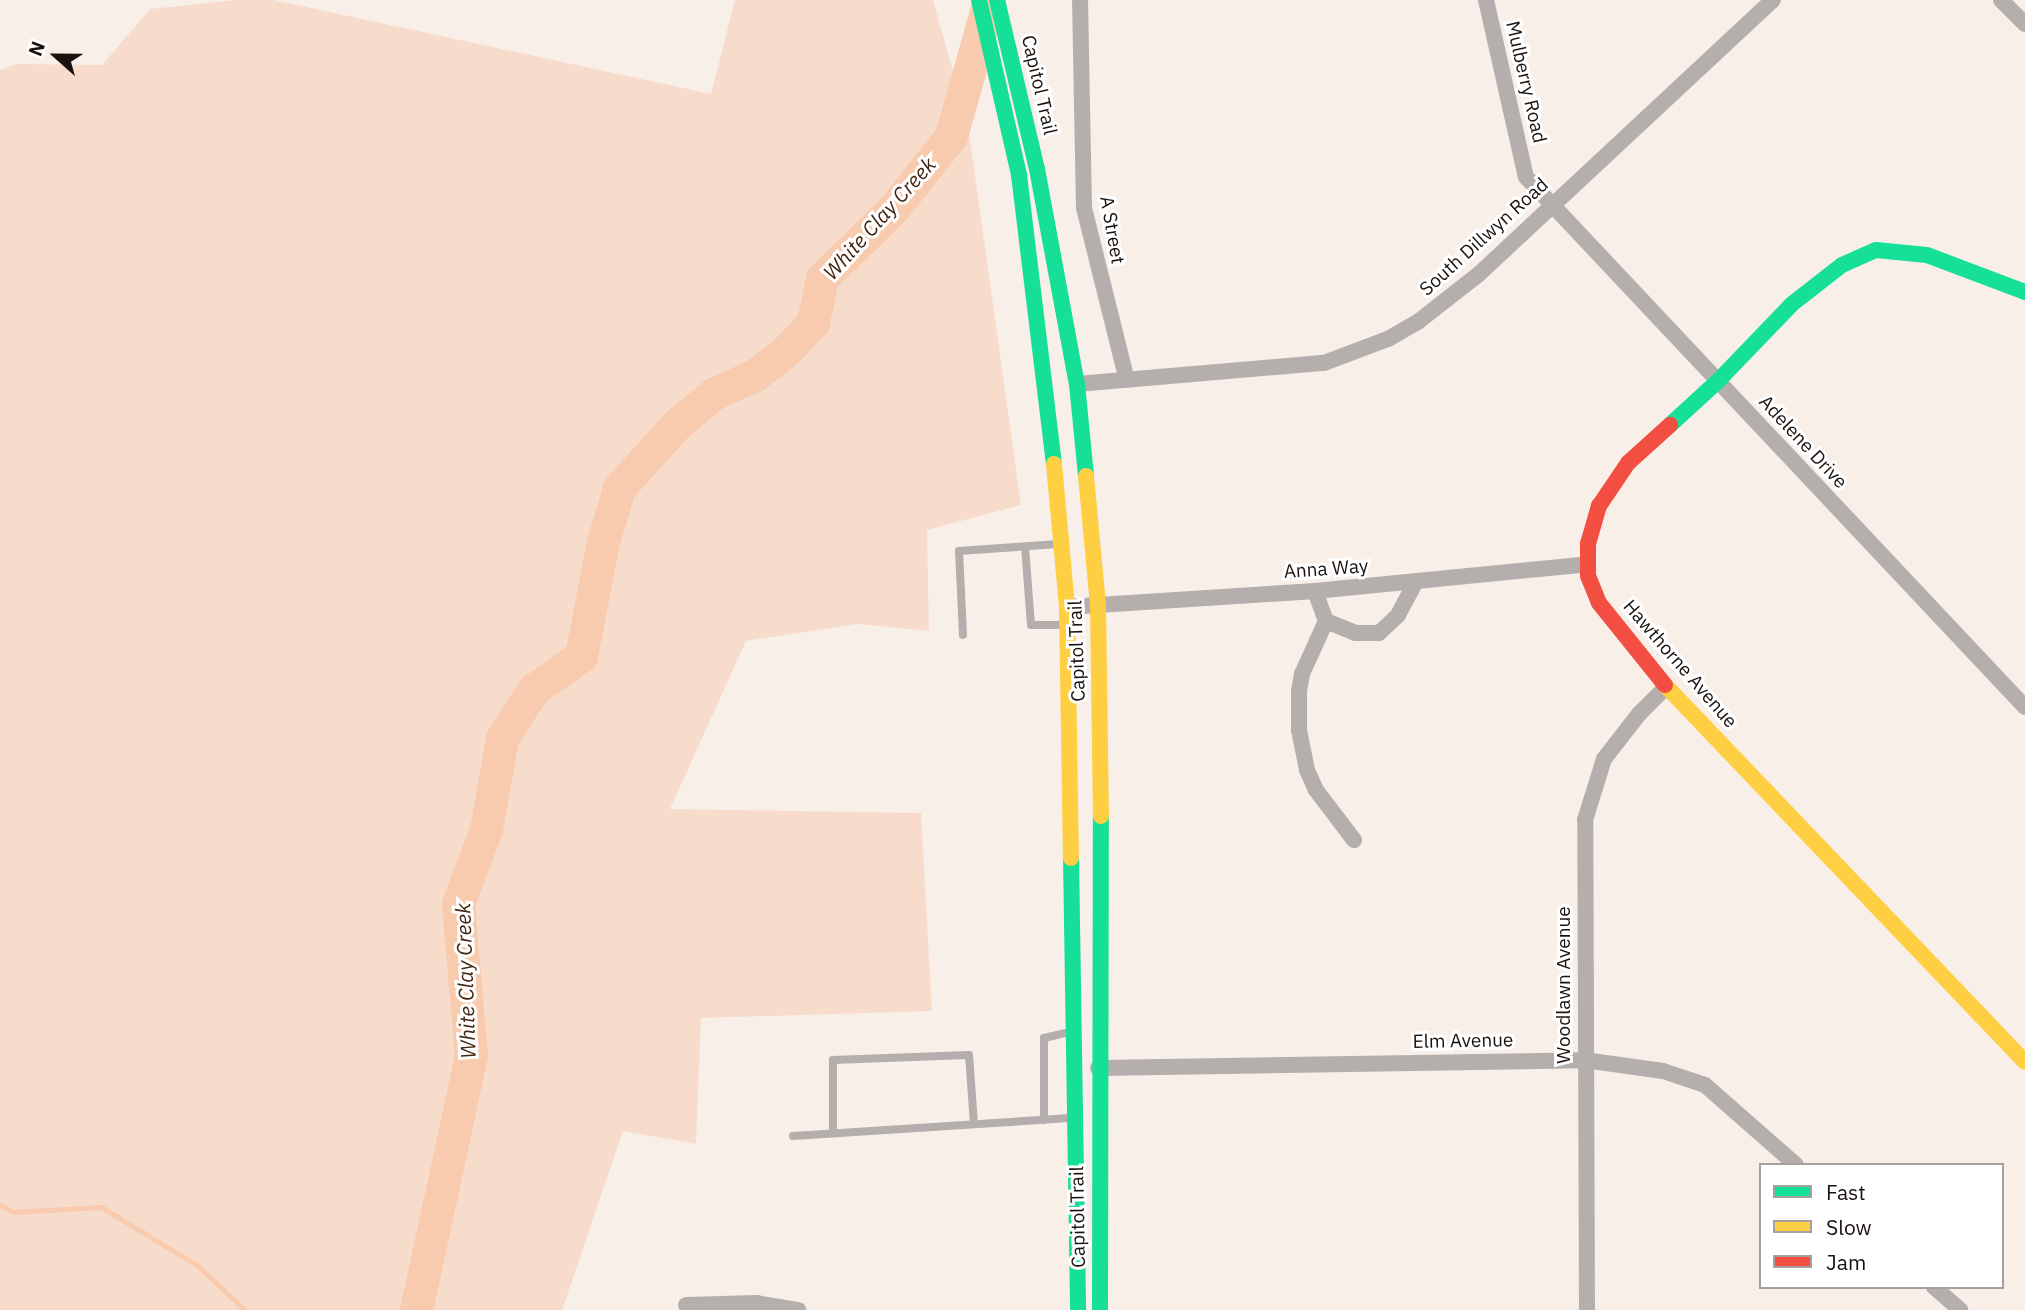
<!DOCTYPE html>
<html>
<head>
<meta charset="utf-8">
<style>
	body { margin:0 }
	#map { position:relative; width:2025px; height:1310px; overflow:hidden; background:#f9efe9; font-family:"IBM Plex Sans",sans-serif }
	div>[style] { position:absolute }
	.green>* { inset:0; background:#f8dccb }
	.stream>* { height:5px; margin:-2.5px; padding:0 2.5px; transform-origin:2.5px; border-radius:2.5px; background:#f8cbae }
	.river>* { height:33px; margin:-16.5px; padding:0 16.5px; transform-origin:16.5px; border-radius:16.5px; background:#f8cbae }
	.lane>* { height:8px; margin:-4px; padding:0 4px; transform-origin:4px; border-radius:4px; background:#b4afad }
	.street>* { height:16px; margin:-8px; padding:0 8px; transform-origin:8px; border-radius:8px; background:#b4afad }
	.fast>* { height:16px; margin:-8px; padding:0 8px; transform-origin:8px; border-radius:8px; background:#16e098 }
	.slow>* { height:16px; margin:-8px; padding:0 8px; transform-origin:8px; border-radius:8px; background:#ffcf43 }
	.jam>* { height:16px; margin:-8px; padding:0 8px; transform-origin:8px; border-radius:8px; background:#f24e42 }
	span { translate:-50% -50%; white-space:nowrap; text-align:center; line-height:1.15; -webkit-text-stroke:6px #fff; paint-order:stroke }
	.street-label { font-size:19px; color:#19120e }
	.water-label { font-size:21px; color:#432511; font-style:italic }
	.legend { position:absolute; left:1759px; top:1163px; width:245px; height:126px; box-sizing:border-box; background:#fff; border:2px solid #a3a09f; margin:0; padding:9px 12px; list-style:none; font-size:21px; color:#19120e }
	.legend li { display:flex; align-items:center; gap:14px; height:35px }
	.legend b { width:35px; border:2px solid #a3a09f }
	.north { position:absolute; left:21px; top:21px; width:70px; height:70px; -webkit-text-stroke:5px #fff; paint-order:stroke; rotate:291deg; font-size:19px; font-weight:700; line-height:28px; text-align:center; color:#19120e }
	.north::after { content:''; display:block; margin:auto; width:24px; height:32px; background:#19120e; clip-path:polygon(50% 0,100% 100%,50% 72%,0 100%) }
</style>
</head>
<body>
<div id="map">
	<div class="green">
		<div style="clip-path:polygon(237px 0,274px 0,711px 94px,735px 0,933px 0,968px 125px,1021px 505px,927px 530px,929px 631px,858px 624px,746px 641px,670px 809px,921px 813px,932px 1011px,701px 1018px,696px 1144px,623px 1131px,562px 1310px,0 1310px,0 70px,17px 64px,102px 65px,150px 9px)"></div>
	</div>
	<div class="stream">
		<div style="left:0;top:1205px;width:15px;rotate:28deg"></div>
		<div style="left:13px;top:1212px;width:88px;rotate:-3.3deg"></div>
		<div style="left:101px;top:1207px;width:112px;rotate:31.1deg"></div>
		<div style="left:197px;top:1265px;width:66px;rotate:43.2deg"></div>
	</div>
	<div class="river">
		<div style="left:416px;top:1310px;width:260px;rotate:-77.8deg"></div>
		<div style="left:471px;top:1056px;width:153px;rotate:-94.9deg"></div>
		<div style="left:458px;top:904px;width:80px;rotate:-69.5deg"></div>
		<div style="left:486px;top:829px;width:92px;rotate:-80deg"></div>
		<div style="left:502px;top:738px;width:57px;rotate:-57.1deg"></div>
		<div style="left:533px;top:690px;width:59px;rotate:-35.3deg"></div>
		<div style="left:581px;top:656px;width:116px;rotate:-79.1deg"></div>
		<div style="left:603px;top:542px;width:56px;rotate:-73.5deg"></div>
		<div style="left:619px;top:488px;width:86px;rotate:-47.8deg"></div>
		<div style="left:677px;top:424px;width:49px;rotate:-39.2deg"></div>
		<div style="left:715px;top:393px;width:44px;rotate:-24.2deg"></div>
		<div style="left:755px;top:375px;width:41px;rotate:-38deg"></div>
		<div style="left:787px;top:350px;width:38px;rotate:-47deg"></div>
		<div style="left:813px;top:322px;width:45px;rotate:-78.4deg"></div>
		<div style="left:822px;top:278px;width:100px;rotate:-44.2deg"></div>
		<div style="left:894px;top:208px;width:92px;rotate:-51.6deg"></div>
		<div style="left:951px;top:136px;width:140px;rotate:-74.3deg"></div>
	</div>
	<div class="lane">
		<div style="left:1025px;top:547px;width:78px;rotate:85.6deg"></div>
		<div style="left:1031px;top:625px;width:34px"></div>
		<div style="left:963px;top:635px;width:84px;rotate:-92.7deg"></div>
		<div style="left:959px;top:551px;width:99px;rotate:-4deg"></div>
		<div style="left:1044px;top:1120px;width:82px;rotate:-90deg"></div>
		<div style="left:1044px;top:1038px;width:28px;rotate:-13deg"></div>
		<div style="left:833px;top:1133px;width:73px;rotate:-90deg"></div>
		<div style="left:833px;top:1060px;width:136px;rotate:-2.1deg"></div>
		<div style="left:969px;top:1055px;width:69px;rotate:85.9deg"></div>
		<div style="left:793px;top:1136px;width:281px;rotate:-3.7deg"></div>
	</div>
	<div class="street">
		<div style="left:1080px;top:0;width:208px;rotate:88.9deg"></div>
		<div style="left:1084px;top:208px;width:177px;rotate:76deg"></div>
		<div style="left:1486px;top:0;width:181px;rotate:77.3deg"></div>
		<div style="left:1526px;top:177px;width:728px;rotate:46.73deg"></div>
		<div style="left:2001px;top:0;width:34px;rotate:45deg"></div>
		<div style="left:1077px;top:384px;width:248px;rotate:-4.9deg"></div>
		<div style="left:1324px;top:363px;width:68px;rotate:-20.6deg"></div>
		<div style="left:1388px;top:339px;width:36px;rotate:-30deg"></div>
		<div style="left:1419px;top:321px;width:76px;rotate:-38.1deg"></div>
		<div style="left:1479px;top:274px;width:402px;rotate:-43deg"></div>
		<div style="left:1315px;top:591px;width:32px;rotate:70deg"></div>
		<div style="left:1326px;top:621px;width:58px;rotate:114.4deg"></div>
		<div style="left:1302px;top:674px;width:17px;rotate:100deg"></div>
		<div style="left:1299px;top:691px;width:39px;rotate:90deg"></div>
		<div style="left:1299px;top:730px;width:41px;rotate:78.7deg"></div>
		<div style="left:1307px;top:770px;width:22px;rotate:66deg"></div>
		<div style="left:1316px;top:790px;width:63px;rotate:52.8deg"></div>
		<div style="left:1067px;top:607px;width:249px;rotate:-3.7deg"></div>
		<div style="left:1315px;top:591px;width:274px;rotate:-5.6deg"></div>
		<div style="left:1326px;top:621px;width:32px;rotate:22deg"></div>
		<div style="left:1356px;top:633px;width:23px"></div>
		<div style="left:1379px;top:633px;width:26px;rotate:-43deg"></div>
		<div style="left:1398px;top:615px;width:36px;rotate:-62deg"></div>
		<div style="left:1098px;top:1068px;width:486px;rotate:-0.9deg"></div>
		<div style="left:1584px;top:1060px;width:80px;rotate:7.9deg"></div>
		<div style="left:1663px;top:1071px;width:44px;rotate:18.4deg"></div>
		<div style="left:1705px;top:1085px;width:121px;rotate:41.3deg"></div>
		<div style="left:1934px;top:1287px;width:35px;rotate:41deg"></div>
		<div style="left:686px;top:1305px;width:70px;rotate:-1.6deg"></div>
		<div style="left:756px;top:1303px;width:43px;rotate:9.5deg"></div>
		<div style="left:1587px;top:1310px;width:490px;rotate:-90.2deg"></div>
		<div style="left:1585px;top:820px;width:64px;rotate:-72.7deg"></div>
		<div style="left:1604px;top:759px;width:57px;rotate:-52.1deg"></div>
		<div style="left:1639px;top:714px;width:38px;rotate:-45deg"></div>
	</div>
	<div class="fast">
		<div style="left:979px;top:0;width:180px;rotate:77.1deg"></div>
		<div style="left:1019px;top:175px;width:291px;rotate:83.1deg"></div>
		<div style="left:997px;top:0;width:174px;rotate:76.7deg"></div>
		<div style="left:1037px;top:169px;width:219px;rotate:79.5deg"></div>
		<div style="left:1077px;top:384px;width:92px;rotate:84.4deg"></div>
		<div style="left:1670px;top:425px;width:64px;rotate:-42.5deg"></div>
		<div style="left:1717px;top:382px;width:108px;rotate:-46.1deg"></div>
		<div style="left:1792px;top:304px;width:63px;rotate:-38deg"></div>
		<div style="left:1842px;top:265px;width:37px;rotate:-24deg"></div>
		<div style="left:1876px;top:250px;width:51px;rotate:5.6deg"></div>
		<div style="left:1927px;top:255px;width:105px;rotate:20.7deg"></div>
		<div style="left:1071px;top:858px;width:452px;rotate:89.1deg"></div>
		<div style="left:1100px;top:1310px;width:494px;rotate:-89.9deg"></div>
	</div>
	<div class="slow">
		<div style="left:1054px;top:464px;width:144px;rotate:84.8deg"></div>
		<div style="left:1067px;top:607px;width:251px;rotate:89.1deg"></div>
		<div style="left:1086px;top:476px;width:130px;rotate:84.7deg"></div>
		<div style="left:1098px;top:605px;width:211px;rotate:89.2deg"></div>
		<div style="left:1665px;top:685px;width:521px;rotate:46.32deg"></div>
	</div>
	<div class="jam">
		<div style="left:1665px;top:685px;width:105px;rotate:-128.8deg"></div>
		<div style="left:1599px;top:603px;width:29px;rotate:-112deg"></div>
		<div style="left:1588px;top:576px;width:32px;rotate:-90deg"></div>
		<div style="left:1588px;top:544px;width:40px;rotate:-74deg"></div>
		<div style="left:1599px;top:506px;width:52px;rotate:-56deg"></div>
		<div style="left:1628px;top:463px;width:57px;rotate:-42.1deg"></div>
	</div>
	<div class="street-label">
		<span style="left:1526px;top:82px;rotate:77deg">Mulberry Road</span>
		<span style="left:1039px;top:85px;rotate:77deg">Capitol Trail</span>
		<span style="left:1112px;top:230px;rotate:80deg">A Street</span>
		<span style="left:1484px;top:237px;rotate:-42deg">South Dillwyn Road</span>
		<span style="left:1803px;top:442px;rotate:47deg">Adelene Drive</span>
		<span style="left:1326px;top:569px;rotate:-4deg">Anna Way</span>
		<span style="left:1077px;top:651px;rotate:-92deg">Capitol Trail</span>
		<span style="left:1680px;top:664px;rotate:49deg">Hawthorne Avenue</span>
		<span style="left:1564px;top:985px;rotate:-90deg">Woodlawn Avenue</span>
		<span style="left:1463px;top:1041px;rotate:-1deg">Elm Avenue</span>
		<span style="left:1078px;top:1217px;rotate:-91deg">Capitol Trail</span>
	</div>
	<div class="water-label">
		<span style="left:879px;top:218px;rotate:-48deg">White Clay Creek</span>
		<span style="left:465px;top:981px;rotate:-92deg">White Clay Creek</span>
	</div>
	<ul class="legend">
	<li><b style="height:9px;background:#16e098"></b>Fast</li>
	<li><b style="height:9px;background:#ffcf43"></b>Slow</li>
	<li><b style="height:9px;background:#f24e42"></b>Jam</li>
	</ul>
	<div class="north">N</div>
</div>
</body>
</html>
